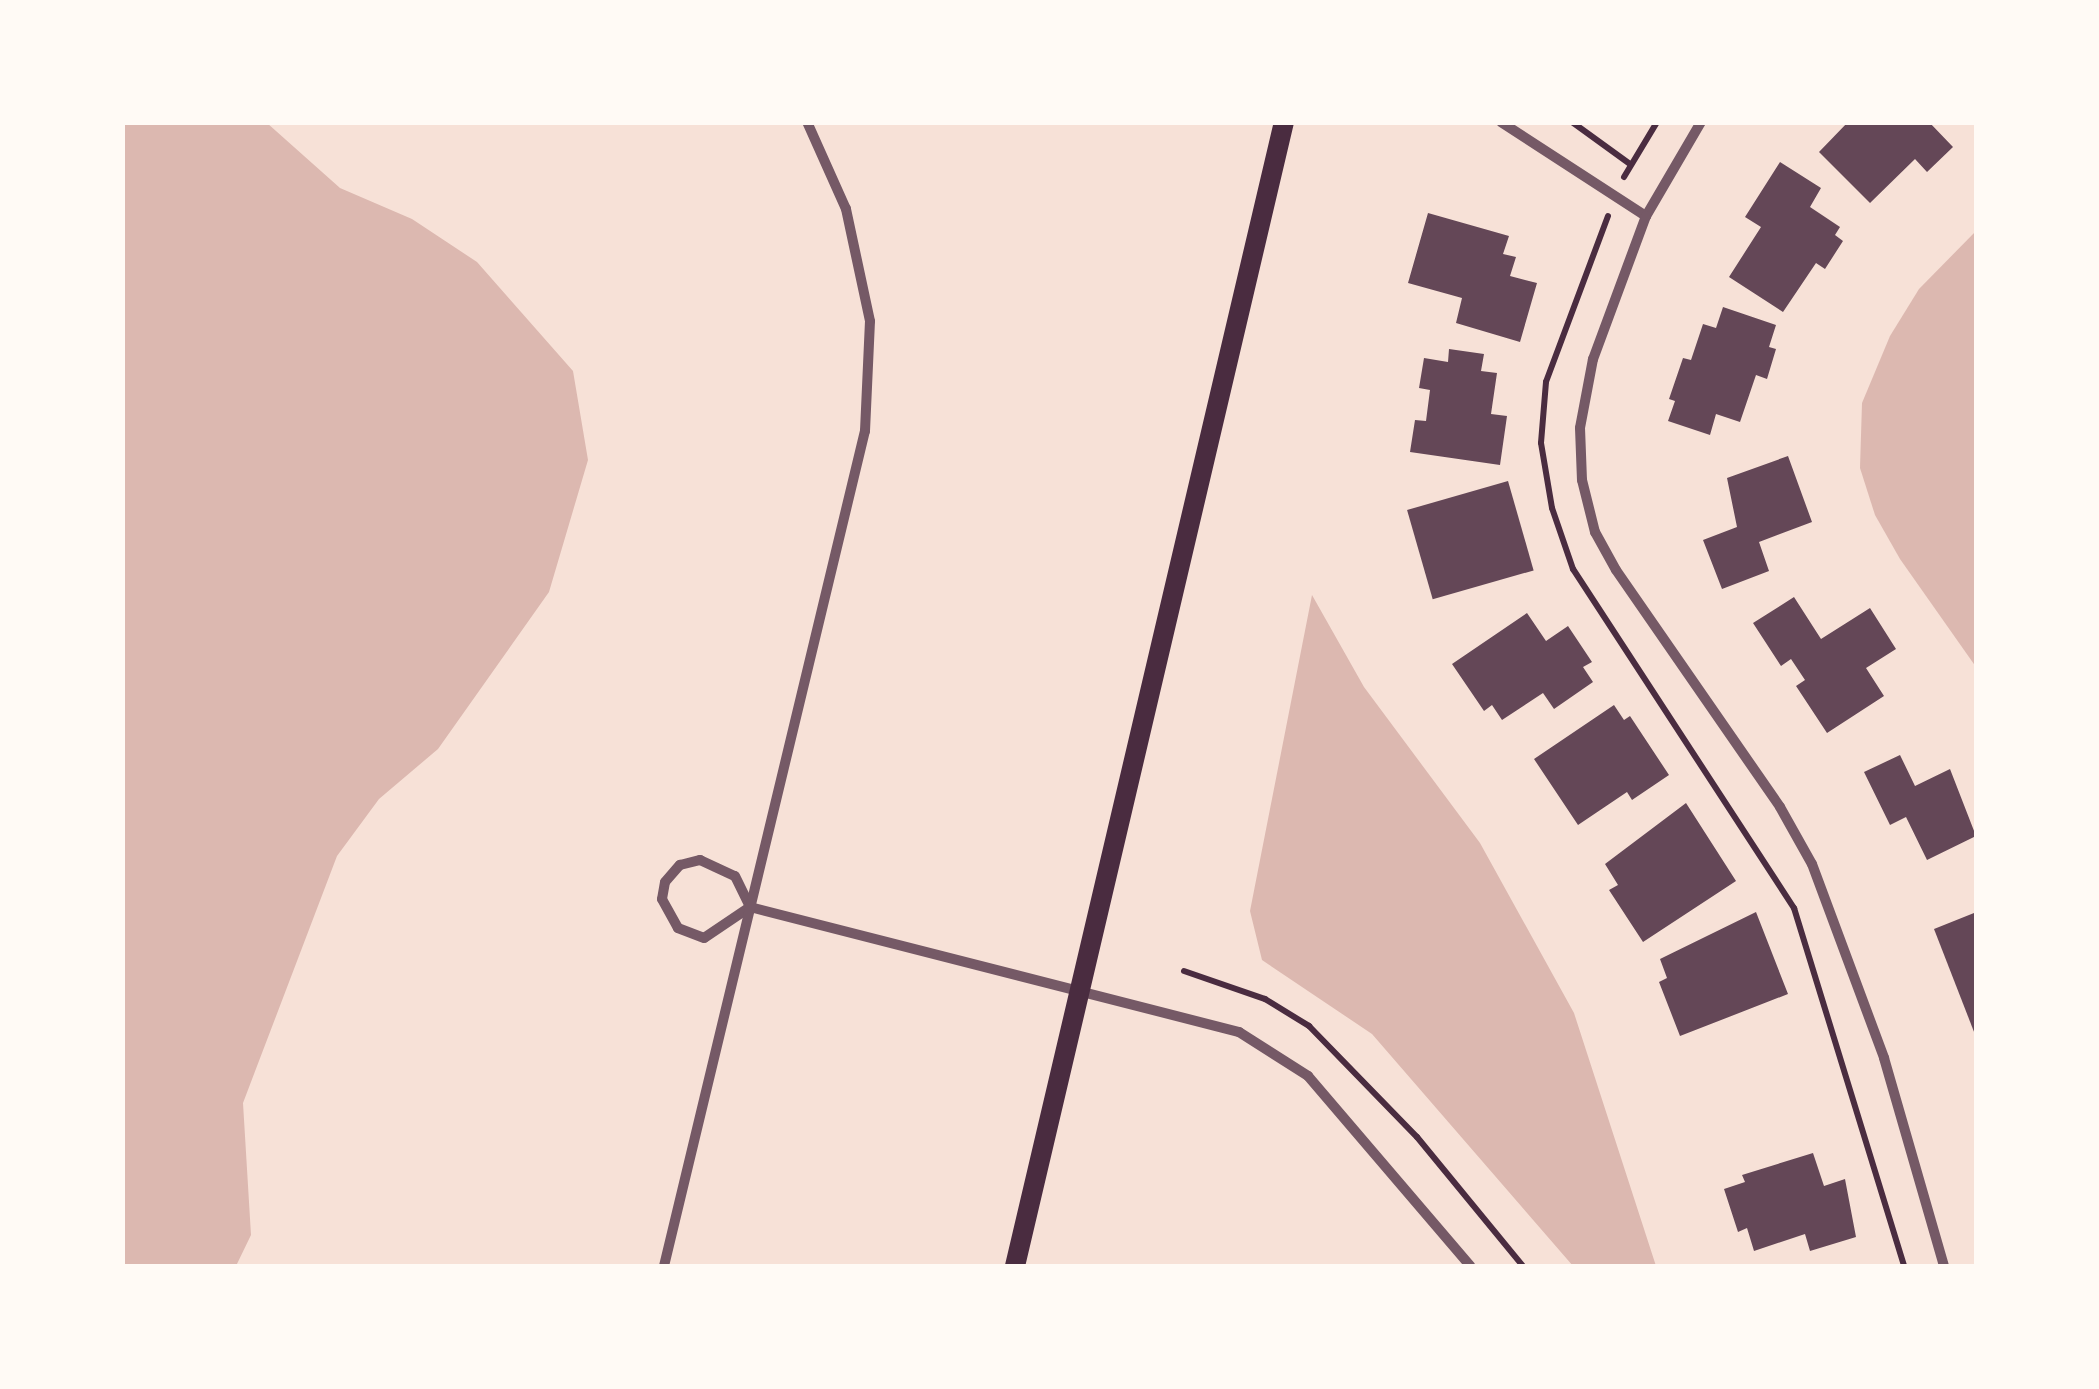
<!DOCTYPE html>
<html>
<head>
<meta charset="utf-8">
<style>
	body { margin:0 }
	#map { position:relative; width:2099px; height:1389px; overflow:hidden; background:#f7e1d7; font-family:"Nunito Sans",sans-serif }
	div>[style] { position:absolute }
	.water>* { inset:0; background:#dcb8b0 }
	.building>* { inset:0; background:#644757; transform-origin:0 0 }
	.path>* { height:6px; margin:-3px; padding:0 3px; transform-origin:3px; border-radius:3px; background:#4a2c40 }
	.minor>* { height:10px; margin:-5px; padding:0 5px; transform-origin:5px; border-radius:5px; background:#755966 }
	.secondary>* { height:20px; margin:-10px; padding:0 10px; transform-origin:10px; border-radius:10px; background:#4a2c40 }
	span { translate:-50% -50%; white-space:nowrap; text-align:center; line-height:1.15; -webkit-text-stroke:8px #fffaf5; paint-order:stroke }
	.frame { position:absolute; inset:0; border:125px solid #fffaf5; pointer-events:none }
</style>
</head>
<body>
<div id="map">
	<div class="water">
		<div style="clip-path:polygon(122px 123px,267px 123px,340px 188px,412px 219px,477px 262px,573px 371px,588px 460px,549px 592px,438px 749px,379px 799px,337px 856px,243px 1103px,251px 1235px,236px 1266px,123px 1266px)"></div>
		<div style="clip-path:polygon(1976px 231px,1976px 667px,1900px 559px,1875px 515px,1860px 468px,1862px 403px,1890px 336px,1919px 289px)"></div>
		<div style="clip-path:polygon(1312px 595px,1364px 687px,1480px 843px,1574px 1013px,1656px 1266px,1573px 1266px,1372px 1034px,1262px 960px,1250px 911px)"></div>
	</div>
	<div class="building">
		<div style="clip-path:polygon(1848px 122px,1929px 122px,1953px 147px,1927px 172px,1915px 159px,1870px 203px,1819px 152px)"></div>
		<div style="clip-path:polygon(1780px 162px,1821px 188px,1810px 207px,1840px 227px,1835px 235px,1843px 241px,1825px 269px,1816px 263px,1783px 312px,1729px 277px,1761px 227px,1745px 217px)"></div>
		<div style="clip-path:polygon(1428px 213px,1509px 236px,1503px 254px,1516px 257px,1510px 276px,1537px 283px,1520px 342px,1456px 323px,1462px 298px,1408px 283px)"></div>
		<div style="clip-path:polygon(1723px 307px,1776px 325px,1769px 347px,1776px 349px,1767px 379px,1756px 375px,1740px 422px,1716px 414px,1710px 435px,1668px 421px,1675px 401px,1669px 399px,1683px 358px,1691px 360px,1703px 324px,1716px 328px)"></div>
		<div style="clip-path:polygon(1449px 349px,1484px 354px,1481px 371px,1497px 373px,1491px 414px,1507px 416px,1500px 465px,1410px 452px,1415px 420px,1426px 421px,1430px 390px,1419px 388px,1424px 358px,1448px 362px)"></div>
		<div style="clip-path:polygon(1788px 456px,1812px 522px,1759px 542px,1769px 571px,1722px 589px,1703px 540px,1737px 527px,1727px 478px)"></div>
		<div style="left:1508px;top:481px;width:93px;height:105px;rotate:74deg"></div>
		<div style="clip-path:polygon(1794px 597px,1821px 639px,1870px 608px,1896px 649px,1866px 668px,1884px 696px,1827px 733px,1796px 686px,1805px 680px,1791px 659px,1781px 666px,1753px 623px)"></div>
		<div style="clip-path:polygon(1527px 613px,1546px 641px,1568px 626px,1592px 662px,1583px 667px,1593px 682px,1554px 709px,1543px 693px,1502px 720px,1492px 705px,1484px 711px,1452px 664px)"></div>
		<div style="clip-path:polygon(1614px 705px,1624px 720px,1630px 716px,1669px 775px,1632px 800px,1627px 792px,1578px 825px,1534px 759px)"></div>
		<div style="clip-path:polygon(1900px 755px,1915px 786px,1950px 769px,1976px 836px,1927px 860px,1906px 817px,1890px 825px,1864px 772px)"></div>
		<div style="clip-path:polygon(1686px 803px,1736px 881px,1643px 942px,1609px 890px,1618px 885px,1605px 864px)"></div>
		<div style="clip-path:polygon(1756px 912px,1788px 994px,1680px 1036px,1659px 982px,1667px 978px,1660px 959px)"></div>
		<div style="clip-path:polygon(1974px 913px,1976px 920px,1976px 1037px,1934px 929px)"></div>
		<div style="clip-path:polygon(1813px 1153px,1824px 1186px,1845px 1179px,1856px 1237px,1810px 1251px,1805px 1234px,1754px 1251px,1747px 1228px,1738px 1232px,1724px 1189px,1745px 1182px,1742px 1175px)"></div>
	</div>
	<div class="path">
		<div style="left:1572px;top:122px;width:72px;rotate:35.9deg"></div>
		<div style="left:1624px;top:177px;width:64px;rotate:-59deg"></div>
		<div style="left:1608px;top:216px;width:177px;rotate:110.5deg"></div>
		<div style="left:1546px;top:382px;width:61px;rotate:94.7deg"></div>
		<div style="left:1541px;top:443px;width:66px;rotate:80.4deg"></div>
		<div style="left:1552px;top:508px;width:65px;rotate:71deg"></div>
		<div style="left:1573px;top:569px;width:405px;rotate:56.9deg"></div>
		<div style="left:1794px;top:908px;width:375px;rotate:72.9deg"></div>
		<div style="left:1184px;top:971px;width:86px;rotate:19.1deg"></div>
		<div style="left:1265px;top:999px;width:52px;rotate:31.5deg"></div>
		<div style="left:1309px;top:1026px;width:155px;rotate:45.8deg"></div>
		<div style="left:1417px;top:1137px;width:167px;rotate:50.6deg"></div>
	</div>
	<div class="minor">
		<div style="left:1501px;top:122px;width:173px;rotate:33deg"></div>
		<div style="left:1701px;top:122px;width:109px;rotate:120.3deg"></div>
		<div style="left:1646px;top:216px;width:153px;rotate:110.3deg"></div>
		<div style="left:1593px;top:359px;width:70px;rotate:100.7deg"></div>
		<div style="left:1580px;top:428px;width:52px;rotate:87.8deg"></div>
		<div style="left:1582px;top:480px;width:54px;rotate:76deg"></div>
		<div style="left:1595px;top:532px;width:43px;rotate:61.1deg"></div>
		<div style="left:1616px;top:570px;width:288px;rotate:55.3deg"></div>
		<div style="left:1780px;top:807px;width:65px;rotate:60.7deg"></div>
		<div style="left:1812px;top:864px;width:207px;rotate:69.6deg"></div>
		<div style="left:1884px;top:1058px;width:216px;rotate:73.9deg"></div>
		<div style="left:700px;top:860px;width:38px;rotate:25deg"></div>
		<div style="left:735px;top:876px;width:34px;rotate:64deg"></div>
		<div style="left:750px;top:907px;width:55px;rotate:146deg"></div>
		<div style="left:704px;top:938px;width:28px;rotate:-159deg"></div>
		<div style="left:678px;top:928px;width:33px;rotate:-119deg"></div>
		<div style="left:662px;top:899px;width:17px;rotate:-80deg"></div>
		<div style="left:665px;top:882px;width:23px;rotate:-49deg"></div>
		<div style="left:680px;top:865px;width:21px;rotate:-14deg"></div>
		<div style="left:750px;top:907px;width:505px;rotate:14.34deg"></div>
		<div style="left:1239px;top:1032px;width:82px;rotate:32.5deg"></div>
		<div style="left:1308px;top:1076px;width:250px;rotate:49.5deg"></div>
		<div style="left:664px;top:1266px;width:859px;rotate:-76.47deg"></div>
		<div style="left:865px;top:431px;width:110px;rotate:-87.4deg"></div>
		<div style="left:870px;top:321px;width:115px;rotate:-102.1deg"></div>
		<div style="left:846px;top:209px;width:95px;rotate:-114.1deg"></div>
	</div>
	<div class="secondary">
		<div style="left:1015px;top:1266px;width:1175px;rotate:-76.77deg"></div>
	</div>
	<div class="frame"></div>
</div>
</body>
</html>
